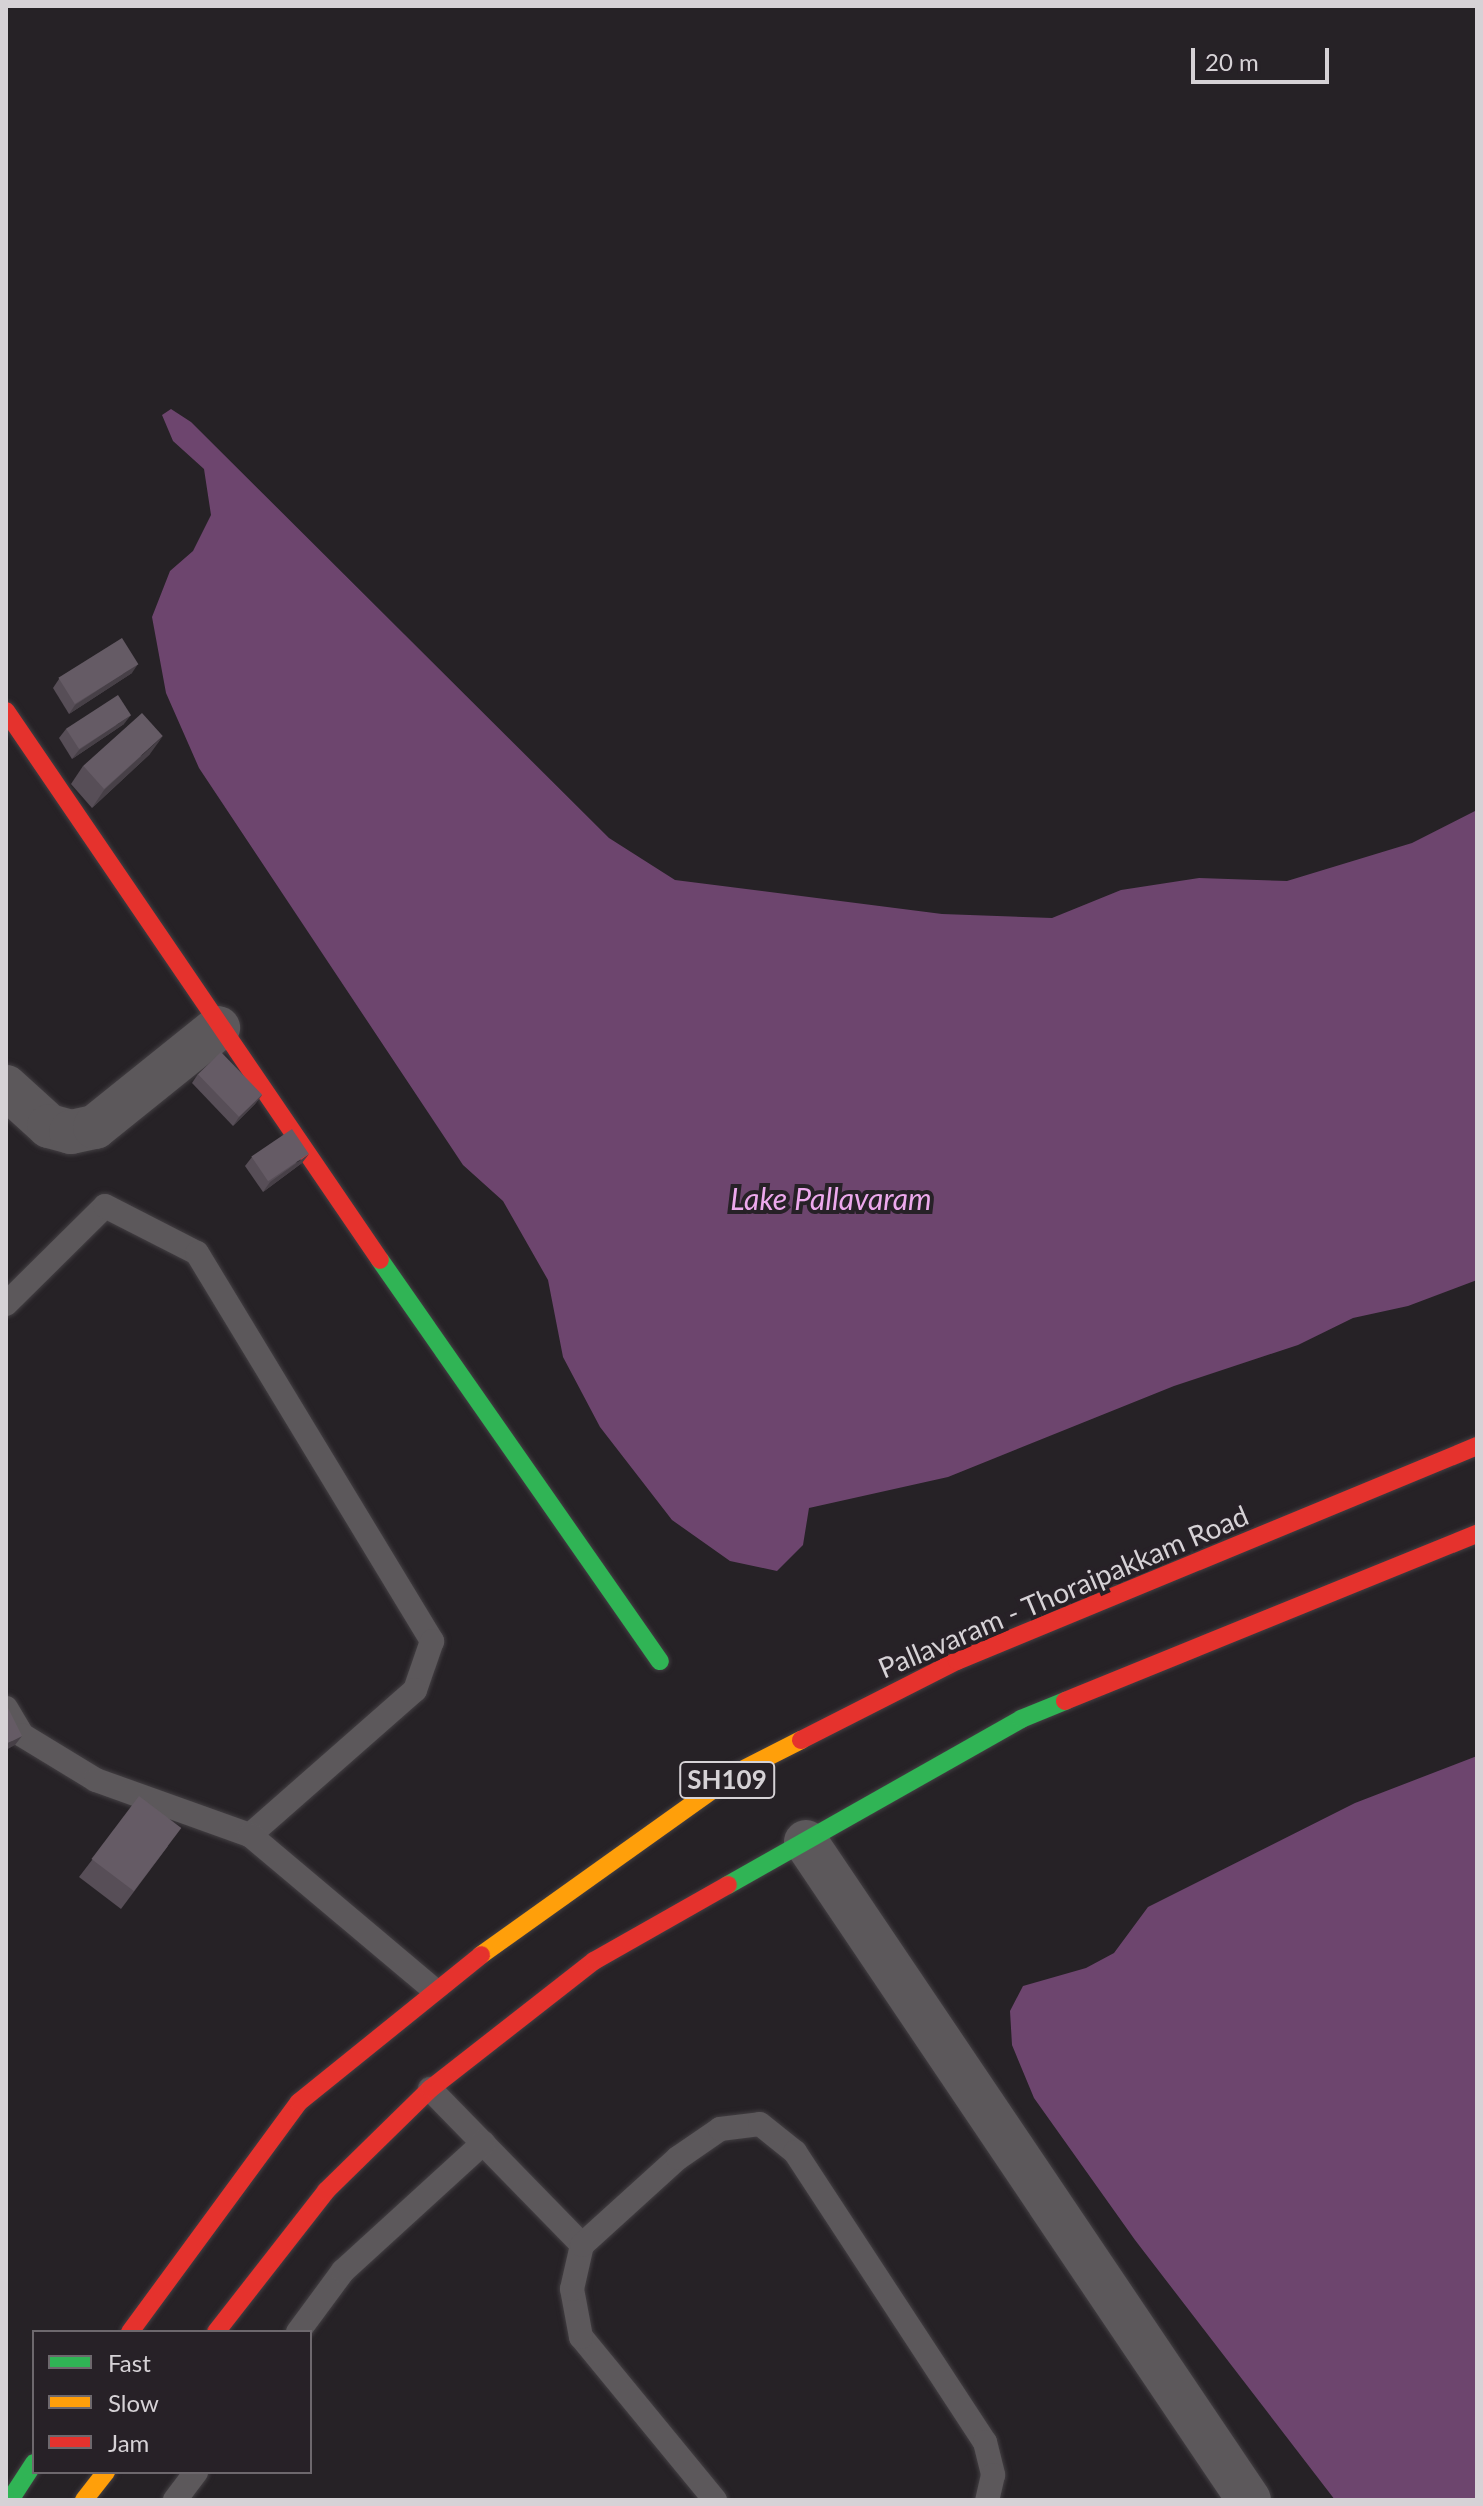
<!DOCTYPE html>
<html>
<head>
<meta charset="utf-8">
<style>
	body { margin:0 }
	#map { position:relative; width:1483px; height:2506px; overflow:hidden; background:#262226; font-family:Lato,sans-serif }
	div>[style] { position:absolute }
	.water>* { inset:0; background:#6d456e }
	.roads { filter:drop-shadow(0 0 2px #433f43) drop-shadow(0 0 2px #433f43) }
	.lane>* { height:24px; margin:-12px; padding:0 12px; transform-origin:12px; border-radius:12px; background:#5c585b }
	.street>* { height:44px; margin:-22px; padding:0 22px; transform-origin:22px; border-radius:22px; background:#5c585b }
	.fast>* { height:18px; margin:-9px; padding:0 9px; transform-origin:9px; border-radius:9px; background:#30b455 }
	.slow>* { height:18px; margin:-9px; padding:0 9px; transform-origin:9px; border-radius:9px; background:#ff9f0a }
	.jam>* { height:18px; margin:-9px; padding:0 9px; transform-origin:9px; border-radius:9px; background:#e5322d }
	.wall>* { inset:0; background:#574e57 }
	.shaded-wall>* { inset:0; background:#474047 }
	.building>* { inset:0; background:#655b65; transform-origin:0 0 }
	span { translate:-50% -50%; white-space:nowrap; text-align:center; line-height:1.15; -webkit-text-stroke:8px #272127; paint-order:stroke }
	.shield-label span { padding:2px 6px; background:#272127; border:2px solid; border-radius:6px; -webkit-text-stroke-width:0 }
	.shield-label { font-size:26px; color:#d6d2d6; font-weight:700 }
	.street-label { font-size:28px; color:#d6d2d6 }
	.water-label { font-size:30px; color:#eda9ed; font-style:italic }
	.frame { position:absolute; inset:0; border:8px solid #d6d2d6; pointer-events:none }
	.legend { position:absolute; left:32px; top:2330px; width:280px; height:144px; box-sizing:border-box; background:#272127; border:2px solid #6d686d; margin:0; padding:10px 14px; list-style:none; font-size:24px; color:#d6d2d6 }
	.legend li { display:flex; align-items:center; gap:16px; height:40px }
	.legend b { width:40px; border:2px solid #6d686d }
	.scale { position:absolute; left:1191px; top:48px; width:138px; height:36px; box-sizing:border-box; border:4px solid #d6d2d6; border-top:0; padding-left:10px; font-size:24px; line-height:28px; white-space:nowrap; color:#d6d2d6; -webkit-text-stroke:6px #272127; paint-order:stroke }
</style>
</head>
<body>
<div id="map">
	<div class="water">
		<div style="clip-path:polygon(171px 409px,191px 422px,609px 838px,675px 880px,942px 914px,1052px 918px,1121px 890px,1199px 878px,1287px 881px,1412px 843px,1477px 810px,1477px 1280px,1408px 1306px,1353px 1318px,1298px 1345px,1174px 1386px,948px 1477px,809px 1508px,803px 1545px,777px 1571px,730px 1561px,672px 1520px,600px 1427px,563px 1357px,548px 1280px,503px 1201px,463px 1165px,199px 768px,166px 693px,152px 617px,170px 571px,193px 551px,211px 515px,204px 469px,173px 441px,162px 415px)"></div>
		<div style="clip-path:polygon(1477px 1756px,1477px 2500px,1335px 2500px,1135px 2240px,1034px 2098px,1012px 2045px,1010px 2011px,1023px 1986px,1086px 1968px,1114px 1953px,1148px 1907px,1355px 1803px)"></div>
	</div>
	<div class="roads">
		<div class="lane">
			<div style="left:6px;top:1304px;width:139px;rotate:-44.7deg"></div>
			<div style="left:105px;top:1206px;width:103px;rotate:27.1deg"></div>
			<div style="left:197px;top:1253px;width:454px;rotate:58.8deg"></div>
			<div style="left:432px;top:1641px;width:52px;rotate:109.1deg"></div>
			<div style="left:415px;top:1690px;width:220px;rotate:138.7deg"></div>
			<div style="left:6px;top:1708px;width:31px;rotate:59deg"></div>
			<div style="left:22px;top:1735px;width:87px;rotate:31.3deg"></div>
			<div style="left:96px;top:1780px;width:164px;rotate:19.7deg"></div>
			<div style="left:250px;top:1835px;width:239px;rotate:40.1deg"></div>
			<div style="left:430px;top:2089px;width:218px;rotate:45.7deg"></div>
			<div style="left:298px;top:2332px;width:76px;rotate:-53.6deg"></div>
			<div style="left:343px;top:2271px;width:190px;rotate:-42.4deg"></div>
			<div style="left:175px;top:2500px;width:35px;rotate:-53deg"></div>
			<div style="left:715px;top:2500px;width:211px;rotate:-129.4deg"></div>
			<div style="left:581px;top:2337px;width:49px;rotate:-100.6deg"></div>
			<div style="left:572px;top:2289px;width:45px;rotate:-77.2deg"></div>
			<div style="left:582px;top:2245px;width:130px;rotate:-42.2deg"></div>
			<div style="left:678px;top:2158px;width:51px;rotate:-34.6deg"></div>
			<div style="left:720px;top:2129px;width:40px;rotate:-7.1deg"></div>
			<div style="left:760px;top:2124px;width:45px;rotate:38.7deg"></div>
			<div style="left:795px;top:2152px;width:347px;rotate:56.8deg"></div>
			<div style="left:985px;top:2442px;width:34px;rotate:76deg"></div>
			<div style="left:993px;top:2475px;width:26px;rotate:103deg"></div>
		</div>
		<div class="street">
			<div style="left:6px;top:1087px;width:58px;rotate:42.2deg"></div>
			<div style="left:49px;top:1126px;width:23px;rotate:15deg"></div>
			<div style="left:71px;top:1132px;width:25px;rotate:-12deg"></div>
			<div style="left:95px;top:1127px;width:158px;rotate:-38.8deg"></div>
			<div style="left:806px;top:1842px;width:793px;rotate:56.05deg"></div>
		</div>
		<div class="fast">
			<div style="left:380px;top:1260px;width:489px;rotate:55.1deg"></div>
			<div style="left:728px;top:1885px;width:337px;rotate:-29.5deg"></div>
			<div style="left:1021px;top:1719px;width:48px;rotate:-22.2deg"></div>
			<div style="left:10px;top:2500px;width:44px;rotate:-57deg"></div>
		</div>
		<div class="slow">
			<div style="left:481px;top:1955px;width:315px;rotate:-35.5deg"></div>
			<div style="left:738px;top:1772px;width:71px;rotate:-26.9deg"></div>
			<div style="left:84px;top:2500px;width:36px;rotate:-52deg"></div>
		</div>
		<div class="jam">
			<div style="left:6px;top:711px;width:664px;rotate:55.74deg"></div>
			<div style="left:1065px;top:1701px;width:445px;rotate:-22.1deg"></div>
			<div style="left:801px;top:1740px;width:175px;rotate:-26.9deg"></div>
			<div style="left:957px;top:1661px;width:563px;rotate:-22.46deg"></div>
			<div style="left:130px;top:2332px;width:285px;rotate:-53.7deg"></div>
			<div style="left:299px;top:2102px;width:234px;rotate:-38.9deg"></div>
			<div style="left:216px;top:2332px;width:179px;rotate:-52deg"></div>
			<div style="left:326px;top:2191px;width:146px;rotate:-44.4deg"></div>
			<div style="left:430px;top:2089px;width:208px;rotate:-38deg"></div>
			<div style="left:594px;top:1961px;width:154px;rotate:-29.6deg"></div>
		</div>
	</div>
	<div class="wall">
		<div style="clip-path:polygon(132px 673px,69px 714px,53px 688px,59px 679px)"></div>
		<div style="clip-path:polygon(124px 724px,72px 759px,59px 738px,66px 729px)"></div>
		<div style="clip-path:polygon(150px 754px,92px 808px,71px 784px,83px 766px)"></div>
		<div style="clip-path:polygon(198px 1074px,262px 1095px,255px 1104px,233px 1126px,192px 1083px)"></div>
		<div style="clip-path:polygon(252px 1157px,302px 1163px,263px 1192px,245px 1166px)"></div>
		<div style="clip-path:polygon(168px 1846px,121px 1909px,79px 1877px,92px 1860px)"></div>
	</div>
	<div class="shaded-wall">
		<div style="clip-path:polygon(138px 664px,132px 673px,69px 714px,75px 705px)"></div>
		<div style="clip-path:polygon(131px 715px,124px 724px,72px 759px,79px 750px)"></div>
		<div style="clip-path:polygon(163px 736px,150px 754px,92px 808px,104px 790px)"></div>
		<div style="clip-path:polygon(262px 1095px,255px 1104px,233px 1126px,239px 1117px)"></div>
		<div style="clip-path:polygon(309px 1154px,302px 1163px,263px 1192px,270px 1182px)"></div>
		<div style="clip-path:polygon(22px 1736px,15px 1745px,6px 1750px,6px 1744px)"></div>
	</div>
	<div class="building">
		<div style="left:122px;top:638px;width:31px;height:75px;rotate:58deg"></div>
		<div style="left:118px;top:695px;width:24px;height:62px;rotate:57deg"></div>
		<div style="left:142px;top:713px;width:31px;height:79px;rotate:48deg"></div>
		<div style="left:221px;top:1052px;width:59px;height:32px;rotate:46deg"></div>
		<div style="left:292px;top:1129px;width:30px;height:49px;rotate:56deg"></div>
		<div style="clip-path:polygon(6px 1704px,22px 1736px,6px 1744px)"></div>
		<div style="left:139px;top:1796px;width:53px;height:79px;rotate:37deg"></div>
	</div>
	<div class="shield-label">
		<span style="left:727px;top:1780px">SH109</span>
	</div>
	<div class="street-label">
		<span style="left:1063px;top:1591px;rotate:-23deg">Pallavaram - Thoraipakkam Road</span>
	</div>
	<div class="water-label">
		<span style="left:831px;top:1198px">Lake Pallavaram</span>
	</div>
	<div class="frame"></div>
	<ul class="legend">
	<li><b style="height:10px;background:#30b455"></b>Fast</li>
	<li><b style="height:10px;background:#ff9f0a"></b>Slow</li>
	<li><b style="height:10px;background:#e5322d"></b>Jam</li>
	</ul>
	<div class="scale">20 m</div>
</div>
</body>
</html>
